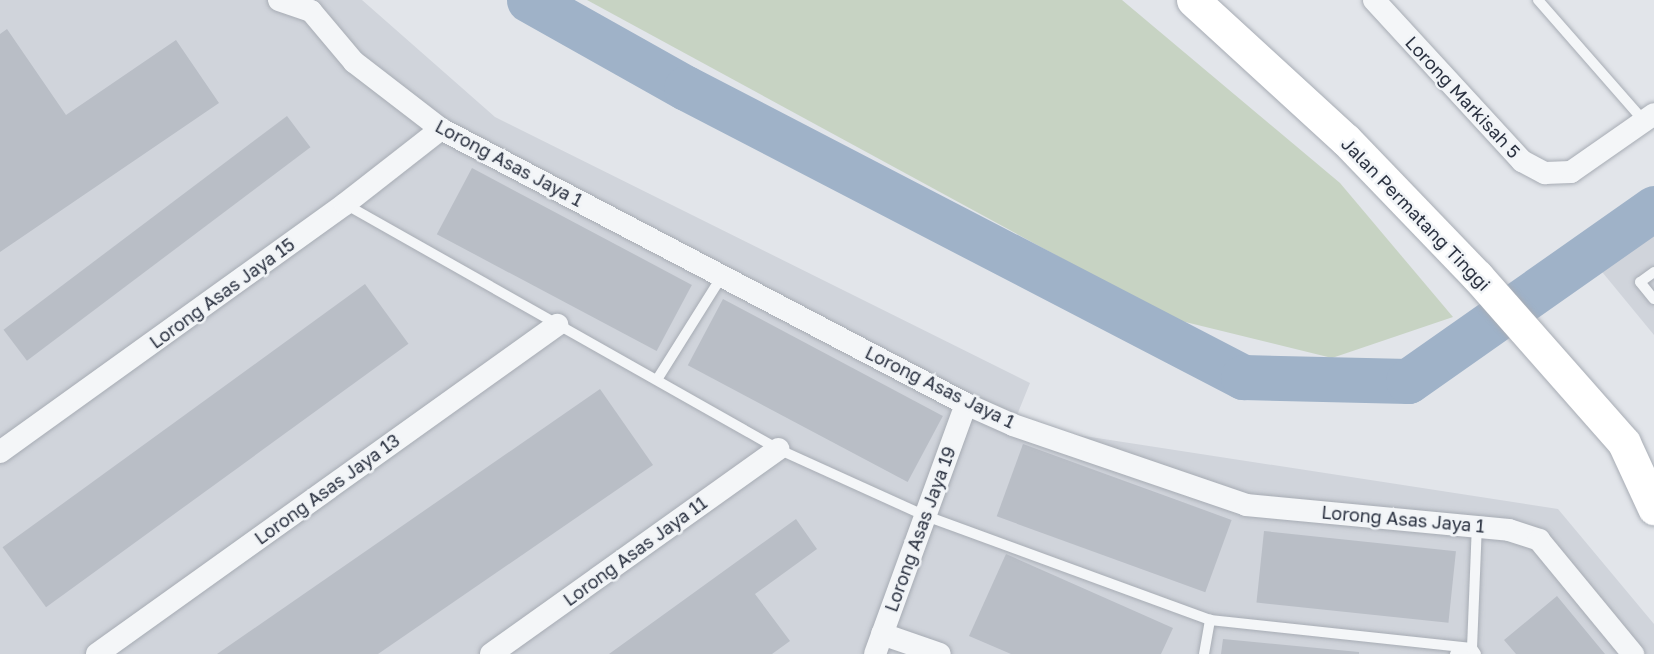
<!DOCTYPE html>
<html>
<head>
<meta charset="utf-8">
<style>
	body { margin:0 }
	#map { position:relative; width:1654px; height:654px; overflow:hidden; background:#e2e5ea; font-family:"Golos Text",sans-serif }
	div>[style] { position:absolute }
	.built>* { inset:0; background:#d0d4db }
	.green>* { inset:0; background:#c7d3c3 }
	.river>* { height:45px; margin:-22.5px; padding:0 22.5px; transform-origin:22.5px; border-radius:22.5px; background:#9fb2c8 }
	.building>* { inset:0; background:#b9bec6; transform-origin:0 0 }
	.roads { filter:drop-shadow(0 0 2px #a7acb4) drop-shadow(0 0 2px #a7acb4) }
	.lane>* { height:10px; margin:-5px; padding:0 5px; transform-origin:5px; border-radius:5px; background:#f4f6f8 }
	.street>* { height:22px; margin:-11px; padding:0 11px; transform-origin:11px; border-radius:11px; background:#f4f6f8 }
	.highway>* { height:33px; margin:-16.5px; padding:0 16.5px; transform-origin:16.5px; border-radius:16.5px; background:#fff }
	span { translate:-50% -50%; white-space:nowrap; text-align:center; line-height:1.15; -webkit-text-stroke:5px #f1f4f7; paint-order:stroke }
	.street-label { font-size:18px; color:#2b3241 }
</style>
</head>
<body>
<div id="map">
	<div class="built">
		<div style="clip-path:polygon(0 0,362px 0,495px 117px,1030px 383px,1013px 425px,1558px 509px,1654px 624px,1654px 654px,0 654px)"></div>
		<div style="clip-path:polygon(1654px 210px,1654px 335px,1589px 256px)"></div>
	</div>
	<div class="green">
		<div style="clip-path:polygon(587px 0,1122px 0,1340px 183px,1453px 317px,1332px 358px,1173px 319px)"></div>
	</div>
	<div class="river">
		<div style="left:529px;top:0;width:180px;rotate:29.3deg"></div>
		<div style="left:686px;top:88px;width:628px;rotate:27.42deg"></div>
		<div style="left:1243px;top:377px;width:165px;rotate:1.4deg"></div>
		<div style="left:1408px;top:381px;width:301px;rotate:-35.1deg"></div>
	</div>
	<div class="building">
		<div style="clip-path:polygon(7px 29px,66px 115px,176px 40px,219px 103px,0 252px,0 34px)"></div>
		<div style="left:287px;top:116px;width:39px;height:355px;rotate:53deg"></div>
		<div style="left:472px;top:168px;width:249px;height:75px;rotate:28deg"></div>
		<div style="left:365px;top:284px;width:74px;height:448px;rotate:54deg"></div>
		<div style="left:723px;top:299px;width:249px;height:75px;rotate:28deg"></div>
		<div style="clip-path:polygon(600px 389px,653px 465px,378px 654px,217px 654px)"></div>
		<div style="left:1023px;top:444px;width:222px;height:77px;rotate:20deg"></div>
		<div style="clip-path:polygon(796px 519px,817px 549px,755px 594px,790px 641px,772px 654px,609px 654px)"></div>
		<div style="left:1264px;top:531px;width:193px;height:72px;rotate:6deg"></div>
		<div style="clip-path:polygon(1006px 554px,1173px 628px,1161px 654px,1011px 654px,969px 636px)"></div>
		<div style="clip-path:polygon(1557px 596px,1600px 648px,1605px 654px,1516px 654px,1504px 640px)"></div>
		<div style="clip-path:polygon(1223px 639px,1359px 652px,1359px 654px,1221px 654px)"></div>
	</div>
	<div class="roads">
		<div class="lane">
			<div style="left:1538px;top:0;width:161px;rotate:48.8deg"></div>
			<div style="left:345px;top:204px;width:498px;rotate:29.5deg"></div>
			<div style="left:778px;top:449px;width:162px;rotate:24.4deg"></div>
			<div style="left:926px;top:516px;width:302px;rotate:20.1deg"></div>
			<div style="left:1210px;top:620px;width:263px;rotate:6.1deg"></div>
			<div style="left:1472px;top:648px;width:7px;rotate:56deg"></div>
			<div style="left:1654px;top:272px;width:17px;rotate:144deg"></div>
			<div style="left:1640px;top:282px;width:22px;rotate:51deg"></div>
			<div style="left:658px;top:378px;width:120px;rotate:-57.9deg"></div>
			<div style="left:1204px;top:654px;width:35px;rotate:-80deg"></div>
			<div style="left:1455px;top:654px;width:18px;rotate:-19deg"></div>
			<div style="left:1472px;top:648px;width:122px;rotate:-87.7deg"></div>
		</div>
		<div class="street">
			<div style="left:279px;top:0;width:34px;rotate:19deg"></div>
			<div style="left:311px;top:11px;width:67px;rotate:49.9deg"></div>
			<div style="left:354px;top:62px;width:110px;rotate:37.6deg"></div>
			<div style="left:441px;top:129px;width:593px;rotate:27.65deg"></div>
			<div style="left:966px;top:404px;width:51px;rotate:24.1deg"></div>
			<div style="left:1013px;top:425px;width:246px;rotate:18.9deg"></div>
			<div style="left:1246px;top:505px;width:264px;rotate:5.4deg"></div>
			<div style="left:1509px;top:530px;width:32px;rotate:18deg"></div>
			<div style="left:1539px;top:540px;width:148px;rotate:50.5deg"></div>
			<div style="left:1374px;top:0;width:219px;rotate:47.4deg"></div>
			<div style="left:1522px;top:161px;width:26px;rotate:28deg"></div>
			<div style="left:1545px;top:173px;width:26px;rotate:-2deg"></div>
			<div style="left:1571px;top:172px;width:101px;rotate:-34.9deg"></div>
			<div style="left:0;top:452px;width:425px;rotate:-35.7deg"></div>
			<div style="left:345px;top:204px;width:122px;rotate:-38deg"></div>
			<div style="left:882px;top:634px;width:61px;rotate:19deg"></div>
			<div style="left:97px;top:654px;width:566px;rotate:-35.57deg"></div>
			<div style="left:491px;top:654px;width:353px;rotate:-35.5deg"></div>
			<div style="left:875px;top:654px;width:266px;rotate:-70deg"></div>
		</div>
		<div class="highway">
			<div style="left:1193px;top:0;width:207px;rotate:42.5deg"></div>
			<div style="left:1346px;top:140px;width:189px;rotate:46.1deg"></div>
			<div style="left:1477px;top:276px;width:222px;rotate:48.6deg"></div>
			<div style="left:1624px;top:443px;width:72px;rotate:65.2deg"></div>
		</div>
	</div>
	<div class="street-label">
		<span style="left:1463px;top:97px;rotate:47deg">Lorong Markisah 5</span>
		<span style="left:509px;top:163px;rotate:28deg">Lorong Asas Jaya 1</span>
		<span style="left:1416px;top:214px;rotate:46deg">Jalan Permatang Tinggi</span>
		<span style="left:222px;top:293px;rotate:-36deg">Lorong Asas Jaya 15</span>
		<span style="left:940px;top:387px;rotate:26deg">Lorong Asas Jaya 1</span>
		<span style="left:327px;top:489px;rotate:-36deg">Lorong Asas Jaya 13</span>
		<span style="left:1403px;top:519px;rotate:5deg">Lorong Asas Jaya 1</span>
		<span style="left:920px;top:529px;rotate:-70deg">Lorong Asas Jaya 19</span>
		<span style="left:635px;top:551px;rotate:-36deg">Lorong Asas Jaya 11</span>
	</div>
</div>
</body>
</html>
